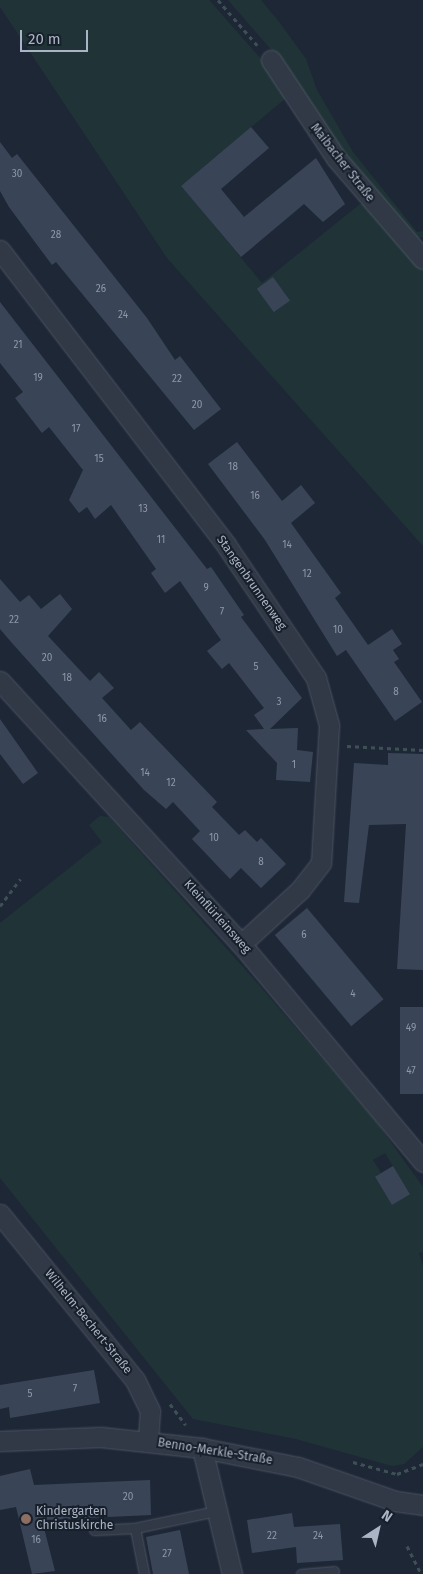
<!DOCTYPE html>
<html>
<head>
<meta charset="utf-8">
<style>
	body { margin:0 }
	#map { position:relative; width:423px; height:1574px; overflow:hidden; background:#1e2736; font-family:"Fira Sans",sans-serif }
	div>[style] { position:absolute }
	.green>* { inset:0; background:#203437 }
	.building>* { inset:0; background:#394557; transform-origin:0 0 }
	.path>* { height:3px; margin-top:-1.5px; transform-origin:0; background:repeating-linear-gradient(90deg,#3d5155 0 4px,transparent 0 8px) }
	.roads { filter:drop-shadow(0 0 1px #4c5462) drop-shadow(0 0 1px #4c5462) }
	.lane>* { height:9px; margin:-4.5px; padding:0 4.5px; transform-origin:4.5px; border-radius:4.5px; background:#313947 }
	.street>* { height:19px; margin:-9.5px; padding:0 9.5px; transform-origin:9.5px; border-radius:9.5px; background:#313947 }
	.dots>* { width:14px; height:14px; translate:-50% -50%; box-sizing:border-box; border:2px solid #171f2b; border-radius:50% }
	span { translate:-50% -50%; white-space:nowrap; text-align:center; line-height:1.15; -webkit-text-stroke:4px #171f2b; paint-order:stroke }
	.number-label { font-size:10px; color:#8e98a9 }
	.number-label span { -webkit-text-stroke-width:0 }
	.street-label { font-size:12px; color:#abb4c4 }
	.poi-label { font-size:12px; color:#abb4c4 }
	.left { translate:0 -50%; text-align:left }
	.north { position:absolute; left:353px; top:1504px; width:50px; height:50px; -webkit-text-stroke:4px #171f2b; paint-order:stroke; rotate:35deg; font-size:14px; font-weight:700; line-height:20px; text-align:center; color:#abb4c4 }
	.north::after { content:''; display:block; margin:auto; width:18px; height:22px; background:#abb4c4; clip-path:polygon(50% 0,100% 100%,50% 72%,0 100%) }
	.scale { position:absolute; left:20px; top:30px; width:68px; height:22px; box-sizing:border-box; border:2px solid #abb4c4; border-top:0; padding-left:6px; font-size:15px; line-height:18px; white-space:nowrap; color:#abb4c4; -webkit-text-stroke:4px #171f2b; paint-order:stroke }
</style>
</head>
<body>
<div id="map">
	<div class="green">
		<div style="clip-path:polygon(evenodd,0 0,209px 0,268px 67px,287px 97px,181px 186px,262px 283px,365px 200px,423px 270px,423px 546px,167px 258px,0 7px,0 0,273px 277px,290px 300px,275px 312px,258px 289px,273px 277px)"></div>
		<div style="clip-path:polygon(228px 0,261px 0,280px 23px,306px 59px,317px 90px,353px 152px,417px 232px,423px 231px,423px 237px,414px 239px,347px 158px,287px 68px)"></div>
		<div style="clip-path:polygon(evenodd,100px 816px,109px 817px,252px 977px,375px 1120px,423px 1187px,423px 1252px,419px 1253px,423px 1266px,423px 1447px,404px 1464px,392px 1466px,296px 1439px,193px 1419px,0 1178px,0 923px,102px 842px,89px 825px,100px 816px,385px 1153px,410px 1194px,392px 1205px,375px 1177px,381px 1173px,373px 1160px,385px 1153px)"></div>
	</div>
	<div class="building">
		<div style="clip-path:polygon(251px 127px,269px 148px,221px 189px,244px 217px,316px 158px,345px 204px,323px 222px,304px 204px,241px 257px,181px 186px)"></div>
		<div style="clip-path:polygon(0 142px,12px 158px,17px 154px,147px 318px,175px 360px,180px 356px,221px 409px,194px 430px,56px 262px,52px 265px,9px 207px,0 191px)"></div>
		<div style="left:273px;top:277px;width:29px;height:20px;rotate:54deg"></div>
		<div style="clip-path:polygon(0 302px,207px 569px,211px 567px,244px 615px,241px 617px,302px 698px,270px 729px,298px 728px,297px 750px,313px 752px,310px 782px,276px 780px,277px 763px,246px 730px,264px 729px,254px 715px,264px 708px,229px 663px,222px 669px,207px 651px,221px 640px,180px 581px,165px 593px,151px 573px,156px 569px,111px 505px,95px 519px,87px 507px,79px 513px,69px 500px,83px 470px,49px 427px,42px 433px,15px 398px,23px 392px,0 363px)"></div>
		<div style="clip-path:polygon(237px 442px,282px 501px,301px 485px,315px 503px,291px 523px,341px 593px,335px 598px,368px 645px,392px 629px,402px 644px,393px 650px,399px 659px,394px 662px,422px 702px,395px 721px,346px 650px,337px 656px,265px 540px,208px 464px)"></div>
		<div style="clip-path:polygon(0 579px,20px 602px,29px 595px,41px 609px,60px 594px,72px 609px,48px 636px,90px 681px,99px 672px,114px 688px,102px 698px,131px 730px,140px 722px,217px 802px,212px 807px,239px 835px,245px 830px,257px 842px,261px 838px,286px 864px,261px 888px,241px 868px,230px 879px,192px 839px,200px 831px,173px 802px,166px 809px,144px 790px,12px 643px,0 629px)"></div>
		<div style="clip-path:polygon(0 719px,38px 773px,23px 784px,0 754px)"></div>
		<div style="clip-path:polygon(388px 753px,423px 754px,423px 970px,397px 969px,406px 824px,369px 825px,359px 903px,344px 902px,354px 763px,388px 765px)"></div>
		<div style="left:307px;top:908px;width:119px;height:42px;rotate:50deg"></div>
		<div style="left:400px;top:1007px;width:23px;height:87px"></div>
		<div style="left:393px;top:1166px;width:33px;height:21px;rotate:59deg"></div>
		<div style="clip-path:polygon(94px 1370px,100px 1403px,10px 1418px,9px 1407px,0 1409px,0 1385px)"></div>
		<div style="clip-path:polygon(30px 1469px,34px 1485px,150px 1480px,151px 1515px,42px 1520px,55px 1571px,32px 1574px,16px 1507px,0 1510px,0 1476px)"></div>
		<div style="clip-path:polygon(292px 1513px,294px 1527px,340px 1524px,343px 1560px,297px 1563px,296px 1547px,252px 1553px,247px 1520px)"></div>
		<div style="clip-path:polygon(180px 1530px,189px 1574px,153px 1574px,146px 1537px)"></div>
	</div>
	<div class="path">
		<div style="left:218px;top:0;width:60px;rotate:49.1deg"></div>
		<div style="left:347px;top:746px;width:76px;rotate:3deg"></div>
		<div style="left:0;top:906px;width:34px;rotate:-53deg"></div>
		<div style="left:170px;top:1404px;width:26px;rotate:53deg"></div>
		<div style="left:353px;top:1462px;width:46px;rotate:15.3deg"></div>
		<div style="left:397px;top:1474px;width:28px;rotate:-21deg"></div>
		<div style="left:407px;top:1546px;width:31px;rotate:63deg"></div>
	</div>
	<div class="roads">
		<div class="lane">
			<div style="left:135px;top:1528px;width:47px;rotate:78.9deg"></div>
			<div style="left:94px;top:1530px;width:41px;rotate:-2.8deg"></div>
			<div style="left:135px;top:1528px;width:83px;rotate:-11.9deg"></div>
			<div style="left:301px;top:1574px;width:33px;rotate:-5deg"></div>
		</div>
		<div class="street">
			<div style="left:271px;top:60px;width:118px;rotate:56.4deg"></div>
			<div style="left:336px;top:158px;width:133px;rotate:49.3deg"></div>
			<div style="left:0;top:250px;width:372px;rotate:52.5deg"></div>
			<div style="left:226px;top:545px;width:161px;rotate:55.9deg"></div>
			<div style="left:316px;top:678px;width:49px;rotate:74.5deg"></div>
			<div style="left:329px;top:725px;width:138px;rotate:93.3deg"></div>
			<div style="left:321px;top:863px;width:34px;rotate:128deg"></div>
			<div style="left:300px;top:890px;width:80px;rotate:137.5deg"></div>
			<div style="left:0;top:681px;width:357px;rotate:47.5deg"></div>
			<div style="left:241px;top:944px;width:284px;rotate:50.1deg"></div>
			<div style="left:0;top:1214px;width:214px;rotate:50.9deg"></div>
			<div style="left:135px;top:1380px;width:34px;rotate:64deg"></div>
			<div style="left:150px;top:1411px;width:30px;rotate:94deg"></div>
			<div style="left:0;top:1441px;width:101px;rotate:-2.3deg"></div>
			<div style="left:101px;top:1437px;width:102px;rotate:6.2deg"></div>
			<div style="left:202px;top:1448px;width:98px;rotate:11.2deg"></div>
			<div style="left:298px;top:1467px;width:103px;rotate:19.3deg"></div>
			<div style="left:395px;top:1501px;width:28px;rotate:8deg"></div>
			<div style="left:202px;top:1448px;width:130px;rotate:76.6deg"></div>
		</div>
	</div>
	<div class="dots">
		<div style="left:26px;top:1519px;background:#8d6e63"></div>
	</div>
	<div class="number-label">
		<span style="left:17px;top:175px">30</span>
		<span style="left:56px;top:236px">28</span>
		<span style="left:101px;top:290px">26</span>
		<span style="left:123px;top:316px">24</span>
		<span style="left:18px;top:346px">21</span>
		<span style="left:38px;top:379px">19</span>
		<span style="left:177px;top:380px">22</span>
		<span style="left:197px;top:406px">20</span>
		<span style="left:76px;top:430px">17</span>
		<span style="left:99px;top:460px">15</span>
		<span style="left:233px;top:468px">18</span>
		<span style="left:255px;top:497px">16</span>
		<span style="left:143px;top:510px">13</span>
		<span style="left:161px;top:541px">11</span>
		<span style="left:287px;top:546px">14</span>
		<span style="left:307px;top:575px">12</span>
		<span style="left:206px;top:589px">9</span>
		<span style="left:222px;top:613px">7</span>
		<span style="left:14px;top:621px">22</span>
		<span style="left:338px;top:631px">10</span>
		<span style="left:47px;top:659px">20</span>
		<span style="left:256px;top:668px">5</span>
		<span style="left:67px;top:679px">18</span>
		<span style="left:396px;top:693px">8</span>
		<span style="left:279px;top:703px">3</span>
		<span style="left:102px;top:720px">16</span>
		<span style="left:294px;top:766px">1</span>
		<span style="left:145px;top:774px">14</span>
		<span style="left:171px;top:784px">12</span>
		<span style="left:214px;top:839px">10</span>
		<span style="left:261px;top:863px">8</span>
		<span style="left:304px;top:936px">6</span>
		<span style="left:353px;top:995px">4</span>
		<span style="left:411px;top:1029px">49</span>
		<span style="left:411px;top:1072px">47</span>
		<span style="left:75px;top:1390px">7</span>
		<span style="left:30px;top:1395px">5</span>
		<span style="left:128px;top:1498px">20</span>
		<span style="left:272px;top:1537px">22</span>
		<span style="left:318px;top:1537px">24</span>
		<span style="left:36px;top:1541px">16</span>
		<span style="left:167px;top:1555px">27</span>
	</div>
	<div class="street-label">
		<span style="left:342px;top:163px;rotate:52deg">Maibacher Straße</span>
		<span style="left:251px;top:583px;rotate:55deg">Stangenbrunnenweg</span>
		<span style="left:217px;top:917px;rotate:48deg">Kleinflürleinsweg</span>
		<span style="left:88px;top:1322px;rotate:51deg">Wilhelm-Bechert-Straße</span>
		<span style="left:215px;top:1452px;rotate:9deg">Benno-Merkle-Straße</span>
	</div>
	<div class="poi-label">
		<span class="left" style="left:36px;top:1519px">Kindergarten<br>Christuskirche</span>
	</div>
	<div class="north">N</div>
	<div class="scale">20 m</div>
</div>
</body>
</html>
